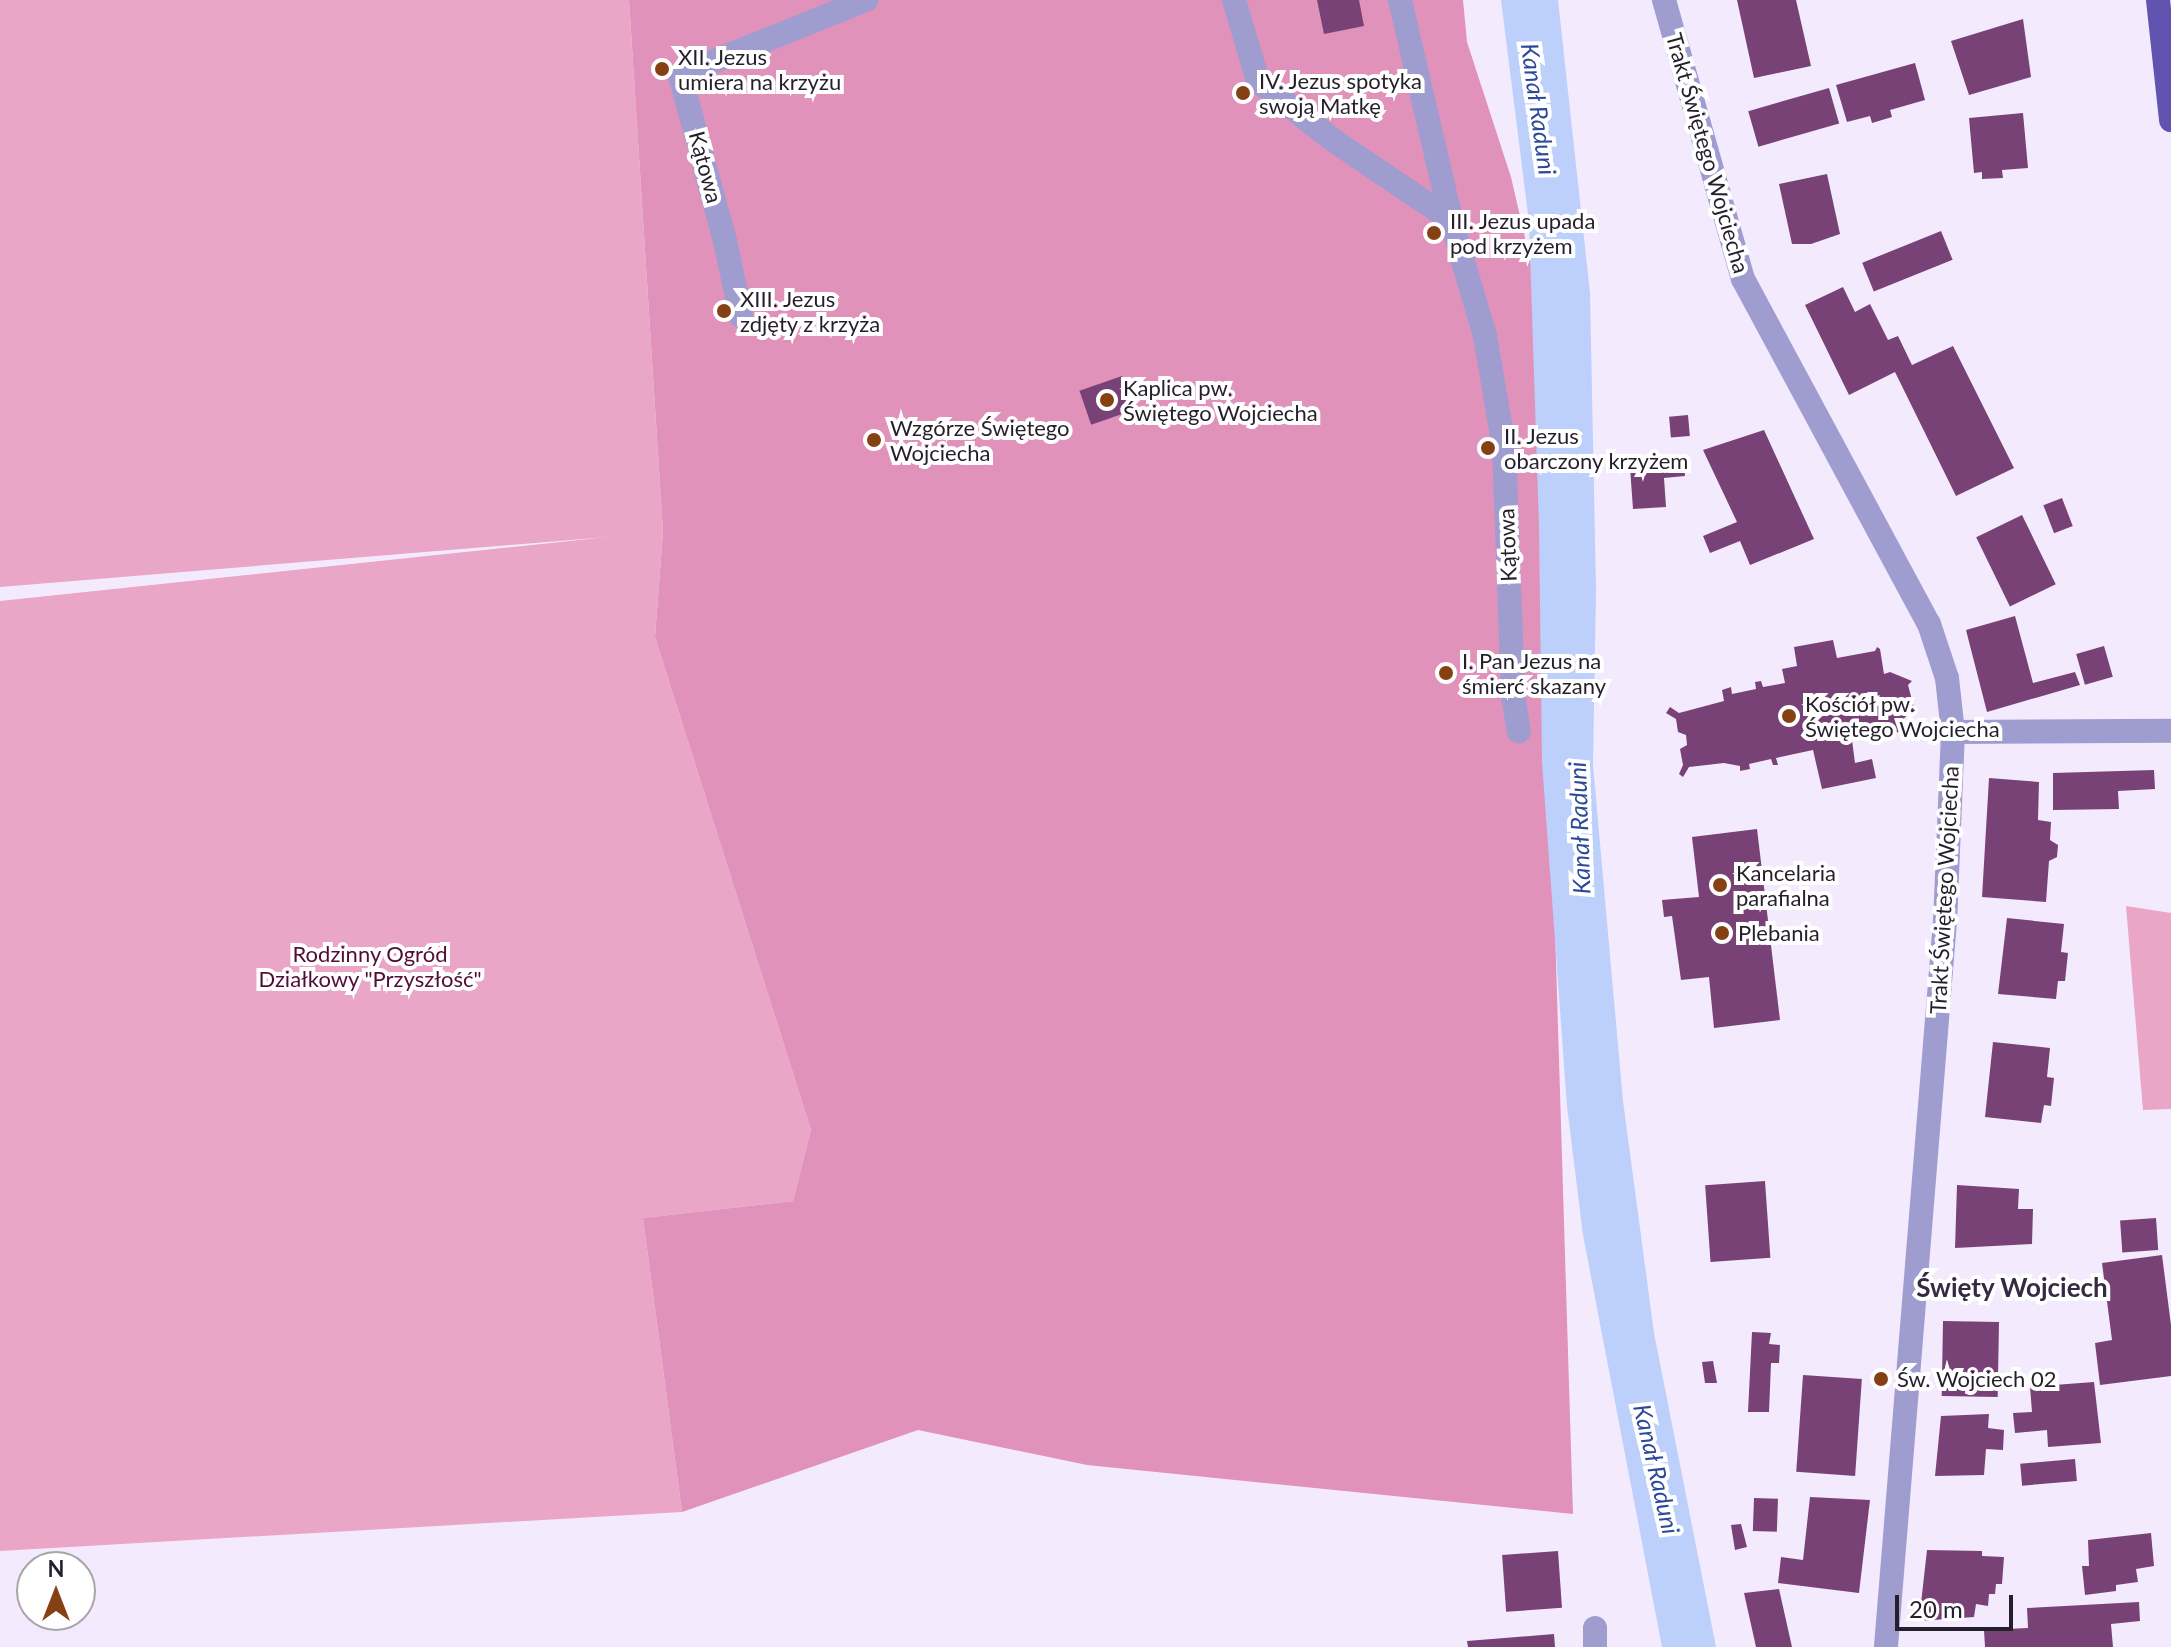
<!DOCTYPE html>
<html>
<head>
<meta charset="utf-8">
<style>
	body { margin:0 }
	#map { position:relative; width:2171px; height:1647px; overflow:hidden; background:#f4eafe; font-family:Lato,sans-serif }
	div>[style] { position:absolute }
	.green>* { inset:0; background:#e9a6c7 }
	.forest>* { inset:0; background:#e092ba }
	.water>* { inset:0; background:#bdd0fb }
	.building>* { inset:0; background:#784277; transform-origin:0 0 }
	.lane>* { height:24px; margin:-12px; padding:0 12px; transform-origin:12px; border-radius:12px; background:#9f9dd0 }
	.street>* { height:24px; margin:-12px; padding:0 12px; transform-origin:12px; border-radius:12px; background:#9f9dd0 }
	.primary>* { height:24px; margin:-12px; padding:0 12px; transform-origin:12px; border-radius:12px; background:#6154b0 }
	.dots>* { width:22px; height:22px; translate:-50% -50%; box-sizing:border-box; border:4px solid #fff; border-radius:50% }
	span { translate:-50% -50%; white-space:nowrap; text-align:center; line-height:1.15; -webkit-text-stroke:8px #fff; paint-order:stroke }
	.poi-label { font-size:22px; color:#251f2b }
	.left { translate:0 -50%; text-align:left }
	.street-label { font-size:22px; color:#251f2b }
	.park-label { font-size:22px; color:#520d37 }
	.water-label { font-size:24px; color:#2c4898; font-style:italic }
	.quarter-label { font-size:26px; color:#362943; font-weight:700 }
	.north { position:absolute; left:16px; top:1551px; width:80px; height:80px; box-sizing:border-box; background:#fff; border:2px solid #a8a5aa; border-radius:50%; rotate:0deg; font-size:22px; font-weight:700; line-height:32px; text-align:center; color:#251f2b }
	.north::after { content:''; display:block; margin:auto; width:28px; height:36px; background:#854114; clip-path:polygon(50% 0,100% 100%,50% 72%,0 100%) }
	.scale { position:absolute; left:1895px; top:1595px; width:118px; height:36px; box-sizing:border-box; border:4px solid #251f2b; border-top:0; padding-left:10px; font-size:24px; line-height:28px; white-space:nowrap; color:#251f2b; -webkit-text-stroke:6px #fff; paint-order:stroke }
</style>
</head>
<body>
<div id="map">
	<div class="green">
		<div style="clip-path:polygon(0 0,629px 0,663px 532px,655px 637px,811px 1130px,793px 1201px,643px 1218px,682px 1512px,0 1551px,0 601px,608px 537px,0 587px)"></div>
		<div style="clip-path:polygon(2126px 906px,2171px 913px,2171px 1109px,2143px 1110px)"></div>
	</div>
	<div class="forest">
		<div style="clip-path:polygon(629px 0,1463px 0,1467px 42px,1511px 177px,1535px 281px,1573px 1514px,1087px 1465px,918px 1430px,682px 1512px,643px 1218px,793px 1201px,811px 1130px,655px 637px,663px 532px)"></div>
	</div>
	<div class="water">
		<div style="clip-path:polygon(1501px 0,1558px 0,1590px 293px,1596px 590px,1593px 765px,1623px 1101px,1654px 1333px,1716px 1647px,1662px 1647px,1583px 1235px,1567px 1106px,1542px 762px,1539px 527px,1529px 222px)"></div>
	</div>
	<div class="building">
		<div style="clip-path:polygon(1317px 0,1359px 0,1364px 26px,1324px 34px)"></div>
		<div style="clip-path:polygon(1737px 0,1796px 0,1811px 66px,1754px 78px)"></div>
		<div style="clip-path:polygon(2023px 19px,2031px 77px,1969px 95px,1951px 41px)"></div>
		<div style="clip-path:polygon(1915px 63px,1925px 100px,1890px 110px,1892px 117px,1872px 123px,1870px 116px,1847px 122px,1836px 85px)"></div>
		<div style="left:1829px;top:88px;width:37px;height:84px;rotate:74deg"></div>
		<div style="clip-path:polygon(2023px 113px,2028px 168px,2002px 170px,2003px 178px,1982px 179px,1982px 172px,1974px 173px,1969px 118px)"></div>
		<div style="clip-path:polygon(1827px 174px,1840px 234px,1811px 244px,1792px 244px,1779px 184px)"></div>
		<div style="left:1941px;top:231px;width:31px;height:85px;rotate:68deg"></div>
		<div style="clip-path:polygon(1843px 287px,1855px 312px,1870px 304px,1888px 340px,1898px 336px,1912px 365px,1953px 346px,2014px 468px,1956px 496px,1895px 372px,1849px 395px,1805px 305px)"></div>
		<div style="left:1122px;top:376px;width:36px;height:45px;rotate:71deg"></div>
		<div style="left:1688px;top:415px;width:21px;height:19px;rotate:85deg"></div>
		<div style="clip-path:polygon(1764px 430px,1814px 539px,1750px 565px,1740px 541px,1710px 553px,1703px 536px,1737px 522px,1703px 450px)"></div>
		<div style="clip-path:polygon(1684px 463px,1685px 476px,1664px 478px,1666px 507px,1633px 509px,1630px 467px)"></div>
		<div style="left:2062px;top:498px;width:30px;height:20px;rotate:69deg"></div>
		<div style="left:2022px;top:515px;width:77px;height:51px;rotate:64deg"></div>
		<div style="clip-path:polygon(2015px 616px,2033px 683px,2075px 672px,2080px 685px,1987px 712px,1966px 630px)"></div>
		<div style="clip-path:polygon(1833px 640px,1837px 658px,1875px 651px,1877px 647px,1880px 649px,1884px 674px,1890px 672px,1912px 681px,1908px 685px,1915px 711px,1911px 711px,1897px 726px,1900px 731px,1896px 733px,1892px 728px,1872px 730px,1873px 735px,1868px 736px,1867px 731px,1851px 732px,1855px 763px,1872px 759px,1876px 778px,1822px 789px,1813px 750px,1776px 758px,1778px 765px,1773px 765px,1771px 759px,1749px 764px,1750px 769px,1740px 771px,1740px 766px,1724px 763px,1689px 767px,1683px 777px,1679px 774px,1683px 765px,1680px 749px,1687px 745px,1686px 735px,1678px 732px,1676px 719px,1666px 713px,1670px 707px,1679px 713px,1724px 701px,1722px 690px,1731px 687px,1732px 694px,1756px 689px,1755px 682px,1761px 681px,1763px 687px,1785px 683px,1782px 669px,1797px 666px,1794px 647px)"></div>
		<div style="left:2104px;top:646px;width:32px;height:29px;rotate:74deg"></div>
		<div style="clip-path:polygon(2154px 770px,2155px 789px,2118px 791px,2119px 809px,2053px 810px,2053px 773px)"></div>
		<div style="clip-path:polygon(1989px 778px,2039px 782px,2038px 820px,2051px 822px,2050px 840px,2058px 845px,2057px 857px,2049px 861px,2046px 902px,1982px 897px)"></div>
		<div style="clip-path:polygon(1757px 829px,1780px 1020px,1714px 1028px,1709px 977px,1681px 980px,1672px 916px,1664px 917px,1662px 900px,1699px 897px,1692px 837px)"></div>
		<div style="clip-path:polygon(2007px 918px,2064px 924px,2061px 952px,2068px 953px,2065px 981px,2058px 981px,2056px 999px,1998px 994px)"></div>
		<div style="clip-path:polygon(1993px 1042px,2050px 1048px,2047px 1077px,2054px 1078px,2051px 1106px,2044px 1105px,2041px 1123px,1985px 1117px)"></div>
		<div style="left:1765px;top:1181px;width:77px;height:60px;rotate:86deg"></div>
		<div style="clip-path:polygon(1957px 1185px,2019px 1189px,2018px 1209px,2033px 1209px,2032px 1244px,1955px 1248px)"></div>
		<div style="left:2156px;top:1218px;width:32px;height:36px;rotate:86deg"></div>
		<div style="clip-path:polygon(2162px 1255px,2171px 1325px,2171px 1376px,2100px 1385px,2095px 1343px,2112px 1340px,2102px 1263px)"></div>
		<div style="left:1943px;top:1321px;width:56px;height:75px;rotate:1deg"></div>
		<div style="clip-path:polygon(1752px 1332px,1771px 1333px,1769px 1344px,1780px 1345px,1779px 1363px,1771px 1363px,1769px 1412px,1748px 1412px)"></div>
		<div style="clip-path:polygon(1713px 1361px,1717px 1383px,1705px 1383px,1702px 1362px)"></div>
		<div style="clip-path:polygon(2053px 1372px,2054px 1385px,2094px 1382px,2101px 1443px,2048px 1447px,2047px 1430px,2015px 1433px,2013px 1413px,2032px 1412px,2029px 1374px)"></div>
		<div style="left:1803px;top:1375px;width:59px;height:97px;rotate:4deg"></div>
		<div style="clip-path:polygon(1989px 1414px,1988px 1428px,2004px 1430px,2003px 1450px,1986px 1449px,1984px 1475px,1935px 1476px,1941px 1416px)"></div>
		<div style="left:2075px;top:1459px;width:22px;height:55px;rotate:85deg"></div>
		<div style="clip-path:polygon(1810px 1497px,1870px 1500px,1859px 1593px,1778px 1583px,1781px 1557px,1803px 1560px)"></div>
		<div style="left:1754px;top:1498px;width:24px;height:33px;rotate:2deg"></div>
		<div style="clip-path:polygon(1741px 1524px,1747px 1547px,1735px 1550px,1731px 1525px)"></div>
		<div style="clip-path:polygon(2151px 1533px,2154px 1566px,2136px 1569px,2138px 1582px,2116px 1585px,2116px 1591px,2085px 1595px,2082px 1566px,2089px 1566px,2088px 1540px)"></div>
		<div style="clip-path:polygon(1927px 1550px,1982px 1551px,1982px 1556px,2004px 1557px,2002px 1584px,1996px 1584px,1995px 1594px,1989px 1594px,1988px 1606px,1976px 1604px,1974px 1617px,1919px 1621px)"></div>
		<div style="left:1558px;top:1551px;width:57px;height:56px;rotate:86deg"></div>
		<div style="clip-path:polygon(1779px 1589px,1792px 1647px,1756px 1647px,1744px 1593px)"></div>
		<div style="clip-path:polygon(2139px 1602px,2140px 1621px,2111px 1624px,2113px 1647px,1985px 1647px,1984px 1630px,2028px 1628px,2027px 1608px)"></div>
		<div style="clip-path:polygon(1554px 1634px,1555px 1647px,1468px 1647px,1467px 1641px)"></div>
	</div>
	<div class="lane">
		<div style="left:1234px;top:0;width:84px;rotate:73.5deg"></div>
		<div style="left:1258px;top:81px;width:95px;rotate:38.2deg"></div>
		<div style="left:1333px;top:140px;width:143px;rotate:34.1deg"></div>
		<div style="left:741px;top:316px;width:77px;rotate:-102deg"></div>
		<div style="left:725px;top:241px;width:172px;rotate:-105.2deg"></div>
		<div style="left:680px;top:75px;width:201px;rotate:-22deg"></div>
		<div style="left:1953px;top:732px;width:218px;rotate:-0.3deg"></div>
	</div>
	<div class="street">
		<div style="left:1400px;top:0;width:226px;rotate:76.9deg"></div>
		<div style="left:1451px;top:220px;width:121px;rotate:73.7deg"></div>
		<div style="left:1485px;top:336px;width:113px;rotate:80.3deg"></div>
		<div style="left:1504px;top:447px;width:248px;rotate:87.9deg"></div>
		<div style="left:1513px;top:695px;width:37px;rotate:81deg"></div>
		<div style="left:1664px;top:0;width:290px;rotate:74.2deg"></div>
		<div style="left:1743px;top:279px;width:392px;rotate:61.7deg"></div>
		<div style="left:1929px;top:624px;width:57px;rotate:71.6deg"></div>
		<div style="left:1947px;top:678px;width:54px;rotate:83.7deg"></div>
		<div style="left:1953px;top:732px;width:189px;rotate:92.4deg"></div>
		<div style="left:1945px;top:921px;width:728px;rotate:94.65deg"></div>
		<div style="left:1595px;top:1628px;width:19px;rotate:90deg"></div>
	</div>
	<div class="primary">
		<div style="left:2158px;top:0;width:121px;rotate:83.8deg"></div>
	</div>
	<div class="dots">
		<div style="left:662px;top:69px;background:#854114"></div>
		<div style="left:1243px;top:93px;background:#854114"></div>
		<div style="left:1434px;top:233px;background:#854114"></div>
		<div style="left:724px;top:311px;background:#854114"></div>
		<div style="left:1107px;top:400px;background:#854114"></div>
		<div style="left:874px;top:440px;background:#854114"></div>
		<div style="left:1488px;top:448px;background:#854114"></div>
		<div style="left:1446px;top:673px;background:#854114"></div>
		<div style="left:1789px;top:716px;background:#854114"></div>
		<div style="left:1720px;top:885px;background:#854114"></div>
		<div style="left:1722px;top:933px;background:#854114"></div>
		<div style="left:1881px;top:1379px;background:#854114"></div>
	</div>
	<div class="poi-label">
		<span class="left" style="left:678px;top:69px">XII. Jezus<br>umiera na krzyżu</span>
		<span class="left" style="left:1259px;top:93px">IV. Jezus spotyka<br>swoją Matkę</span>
		<span class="left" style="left:1450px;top:233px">III. Jezus upada<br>pod krzyżem</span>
		<span class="left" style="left:740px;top:311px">XIII. Jezus<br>zdjęty z krzyża</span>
		<span class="left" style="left:1123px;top:400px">Kaplica pw.<br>Świętego Wojciecha</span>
		<span class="left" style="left:890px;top:440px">Wzgórze Świętego<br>Wojciecha</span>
		<span class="left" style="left:1504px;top:448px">II. Jezus<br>obarczony krzyżem</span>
		<span class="left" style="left:1462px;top:673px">I. Pan Jezus na<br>śmierć skazany</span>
		<span class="left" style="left:1805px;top:716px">Kościół pw.<br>Świętego Wojciecha</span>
		<span class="left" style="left:1736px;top:885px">Kancelaria<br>parafialna</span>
		<span class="left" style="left:1738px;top:933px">Plebania</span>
		<span class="left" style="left:1897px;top:1379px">Św. Wojciech 02</span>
	</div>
	<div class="street-label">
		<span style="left:1708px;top:153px;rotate:74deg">Trakt Świętego Wojciecha</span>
		<span style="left:706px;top:167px;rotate:75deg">Kątowa</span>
		<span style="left:1507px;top:545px;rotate:-92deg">Kątowa</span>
		<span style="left:1944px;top:890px;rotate:-87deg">Trakt Świętego Wojciecha</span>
	</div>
	<div class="park-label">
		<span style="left:370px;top:966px">Rodzinny Ogród<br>Działkowy "Przyszłość"</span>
	</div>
	<div class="water-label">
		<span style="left:1539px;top:109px;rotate:82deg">Kanał Raduni</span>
		<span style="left:1579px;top:828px;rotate:-92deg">Kanał Raduni</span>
		<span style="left:1657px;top:1469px;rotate:77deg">Kanał Raduni</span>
	</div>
	<div class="quarter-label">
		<span style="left:2012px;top:1288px">Święty Wojciech</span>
	</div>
	<div class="north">N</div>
	<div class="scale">20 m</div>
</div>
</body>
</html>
